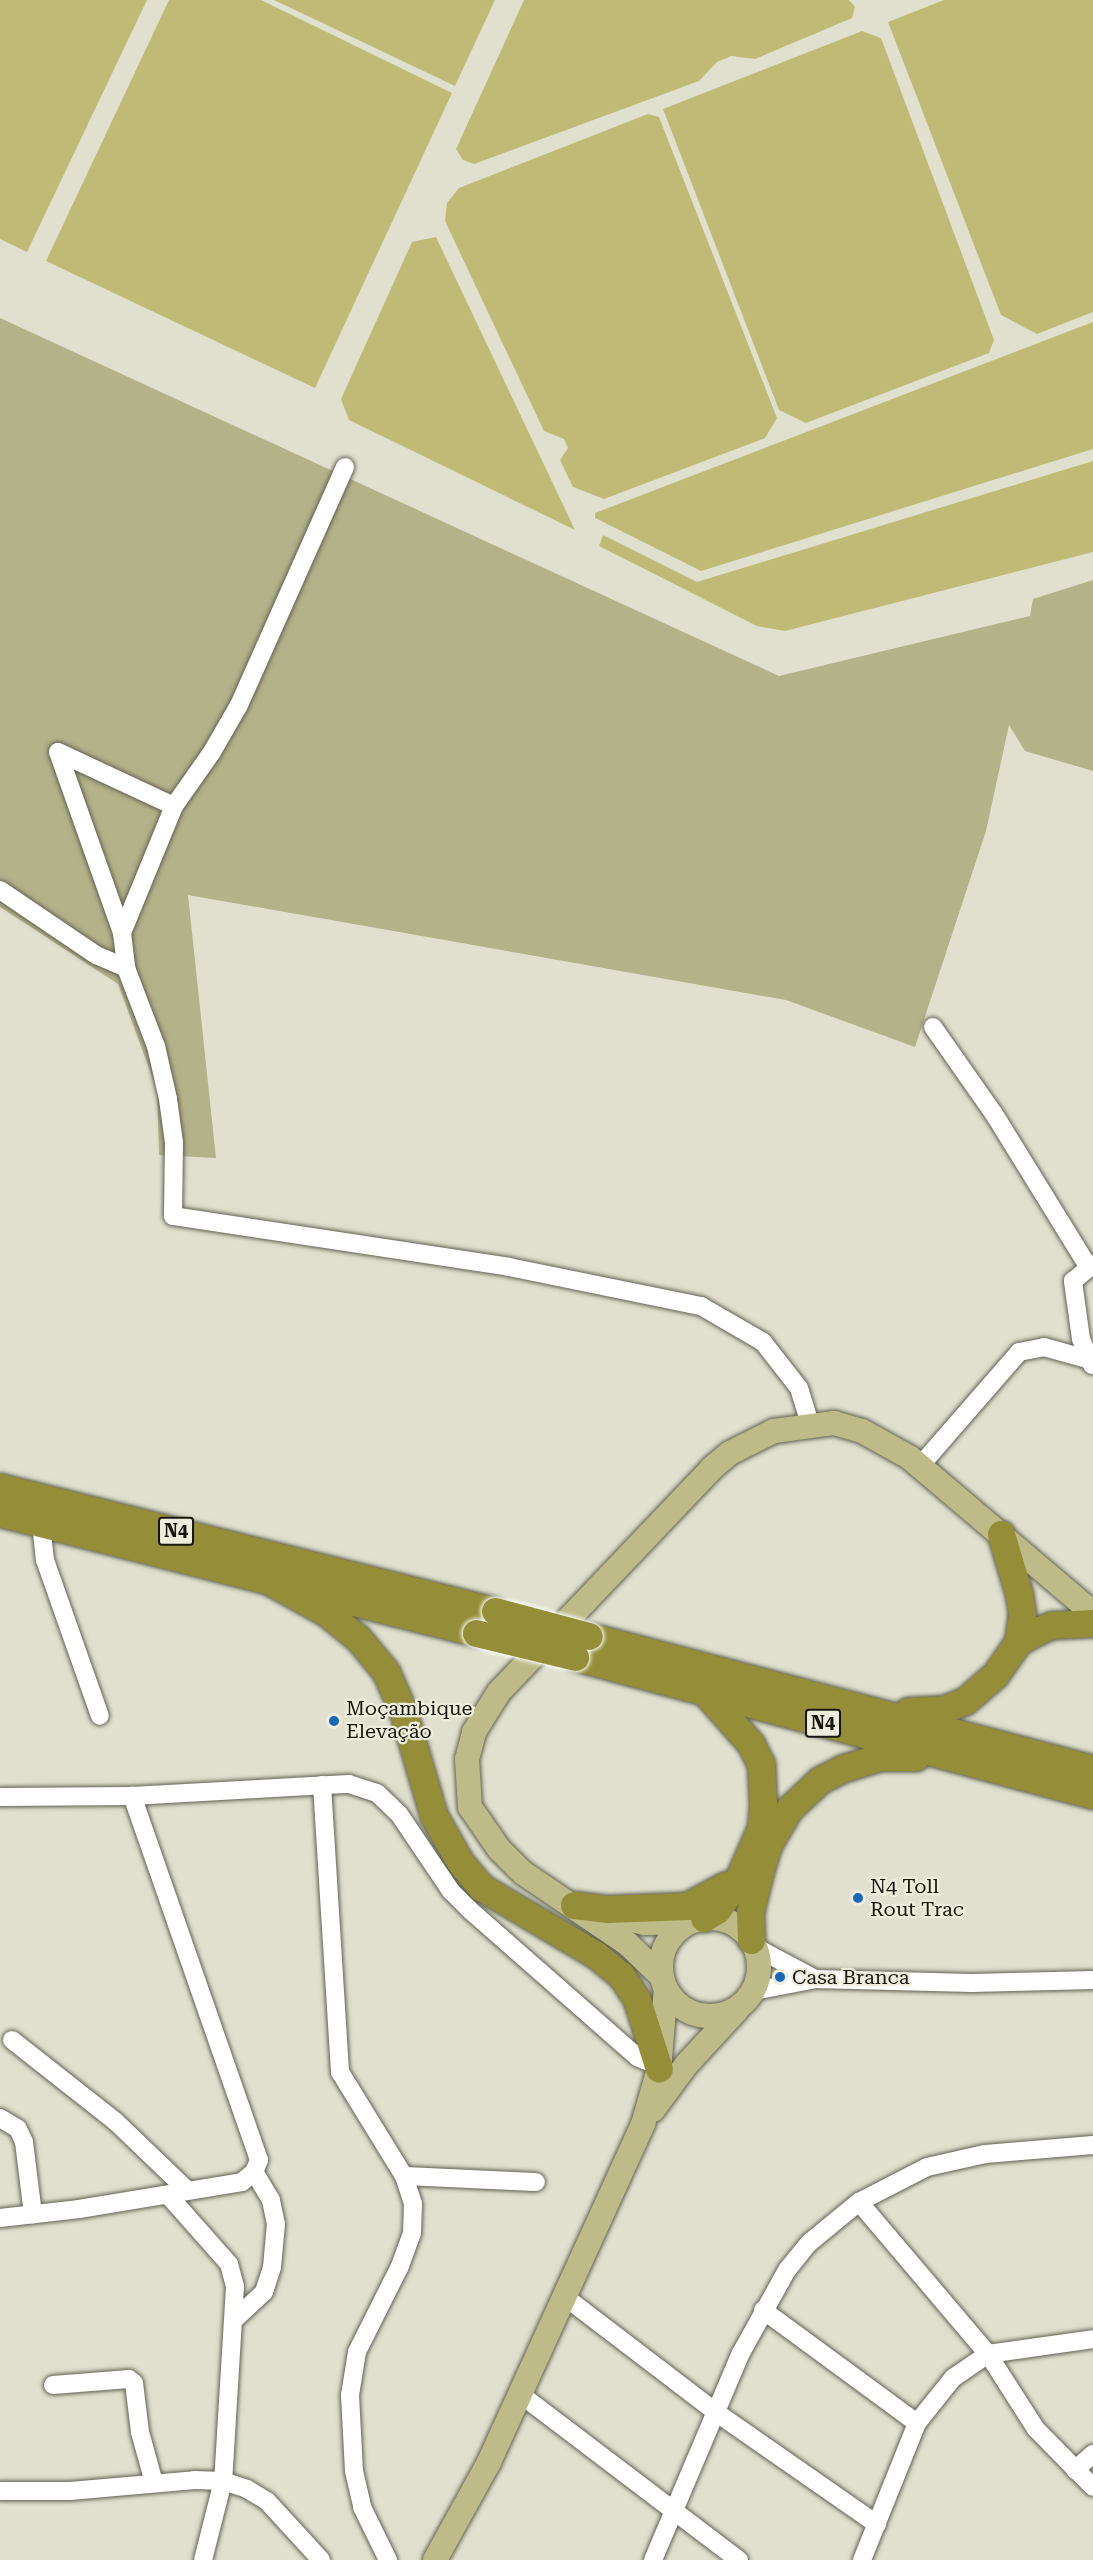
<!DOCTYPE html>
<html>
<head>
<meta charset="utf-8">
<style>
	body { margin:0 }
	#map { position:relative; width:1093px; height:2560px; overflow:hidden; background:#e1e0cf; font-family:"Roboto Serif",serif }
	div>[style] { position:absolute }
	.green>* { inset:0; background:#b4b289 }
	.water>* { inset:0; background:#bfbb77 }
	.roads { filter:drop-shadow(0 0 2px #626253) drop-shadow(0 0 2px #626253) }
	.minor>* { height:18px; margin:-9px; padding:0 9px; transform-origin:9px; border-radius:9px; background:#fff }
	.major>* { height:24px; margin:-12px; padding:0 12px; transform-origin:12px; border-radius:12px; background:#bfbb88 }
	.major>.ring { margin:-12px; padding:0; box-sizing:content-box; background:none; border:24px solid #bfbb88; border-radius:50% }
	.highway>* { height:27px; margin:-13.5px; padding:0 13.5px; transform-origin:13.5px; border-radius:13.5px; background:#948e38 }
	.bridges { filter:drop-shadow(0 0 2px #fff) drop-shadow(0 0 2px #fff) }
	.highway-bridge>* { height:27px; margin:-13.5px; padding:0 13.5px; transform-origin:13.5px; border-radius:13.5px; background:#948e38 }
	.dots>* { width:16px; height:16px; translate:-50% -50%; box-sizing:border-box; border:3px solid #eeeddc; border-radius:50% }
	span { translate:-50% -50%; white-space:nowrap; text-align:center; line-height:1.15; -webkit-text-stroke:4.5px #eeeddc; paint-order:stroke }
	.shield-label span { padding:2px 4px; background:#eeeddc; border:2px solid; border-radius:4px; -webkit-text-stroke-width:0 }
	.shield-label { font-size:18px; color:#171711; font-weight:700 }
	.poi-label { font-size:20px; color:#171711 }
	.left { translate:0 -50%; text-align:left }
</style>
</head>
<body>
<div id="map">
	<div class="green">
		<div style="clip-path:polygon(0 318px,779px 676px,1030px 616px,1033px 599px,1093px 580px,1093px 771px,1025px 751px,1009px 725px,986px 831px,915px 1047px,786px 1000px,188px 895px,216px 1158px,159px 1155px,157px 1090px,118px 984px,0 907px)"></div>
	</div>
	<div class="water">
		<div style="clip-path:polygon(0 0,147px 0,27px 252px,0 239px)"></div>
		<div style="clip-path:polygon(169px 0,261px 0,452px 93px,315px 388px,46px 261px)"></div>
		<div style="clip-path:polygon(274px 0,495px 0,455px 86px)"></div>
		<div style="clip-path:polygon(524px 0,849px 0,855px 7px,852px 18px,755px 59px,731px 56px,717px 62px,699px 81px,474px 164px,463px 160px,456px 149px)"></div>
		<div style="clip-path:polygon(944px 0,1093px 0,1093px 312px,1037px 334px,1001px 315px,888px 22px)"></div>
		<div style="clip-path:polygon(862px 31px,881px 38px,994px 340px,989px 353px,806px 423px,779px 410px,663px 109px)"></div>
		<div style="clip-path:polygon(648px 114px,659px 117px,777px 418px,765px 438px,604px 499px,573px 487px,560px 460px,568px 448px,564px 439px,544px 431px,445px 221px,447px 203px,459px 188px)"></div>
		<div style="clip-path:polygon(436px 237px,575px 530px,349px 420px,341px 399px,412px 242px)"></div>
		<div style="clip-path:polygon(1093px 322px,1093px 449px,701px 571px,595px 518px,595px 513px)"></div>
		<div style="clip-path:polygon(1093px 461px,1093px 552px,785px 631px,757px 626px,599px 546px,603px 535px,697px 582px)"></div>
	</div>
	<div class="roads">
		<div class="minor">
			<div style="left:345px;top:467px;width:261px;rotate:114deg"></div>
			<div style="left:239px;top:705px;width:54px;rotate:119.9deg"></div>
			<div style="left:212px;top:752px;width:66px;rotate:125.1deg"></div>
			<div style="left:174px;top:806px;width:137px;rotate:112.3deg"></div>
			<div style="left:122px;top:933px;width:35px;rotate:83deg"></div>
			<div style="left:126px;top:968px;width:84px;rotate:69deg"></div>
			<div style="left:156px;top:1046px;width:54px;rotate:77.2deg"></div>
			<div style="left:168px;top:1099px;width:44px;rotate:82.2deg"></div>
			<div style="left:174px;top:1143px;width:73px;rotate:90.8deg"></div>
			<div style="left:173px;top:1216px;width:340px;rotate:8.6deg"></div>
			<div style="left:509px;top:1267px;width:196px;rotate:11.5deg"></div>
			<div style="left:701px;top:1306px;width:72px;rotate:30.1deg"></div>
			<div style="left:763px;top:1342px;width:58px;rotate:52deg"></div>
			<div style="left:799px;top:1388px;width:38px;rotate:73deg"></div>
			<div style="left:58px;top:752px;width:192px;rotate:70.5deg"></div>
			<div style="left:58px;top:752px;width:128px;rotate:25deg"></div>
			<div style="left:0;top:890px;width:116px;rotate:34.1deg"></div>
			<div style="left:96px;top:955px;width:33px;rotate:23deg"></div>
			<div style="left:933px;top:1027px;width:106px;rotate:55deg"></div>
			<div style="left:994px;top:1114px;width:181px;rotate:58.3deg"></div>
			<div style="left:1092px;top:1365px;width:28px;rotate:-113deg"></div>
			<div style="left:1081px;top:1339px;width:59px;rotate:-97.9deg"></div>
			<div style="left:1073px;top:1281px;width:26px;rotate:-40deg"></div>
			<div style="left:920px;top:1466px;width:151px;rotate:-49deg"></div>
			<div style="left:1019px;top:1352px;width:25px;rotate:-11deg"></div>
			<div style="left:1044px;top:1347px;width:45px;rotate:15.6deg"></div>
			<div style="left:41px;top:1523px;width:37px;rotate:84deg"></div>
			<div style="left:45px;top:1560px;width:165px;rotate:70.6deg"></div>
			<div style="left:322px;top:1785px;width:288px;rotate:86.4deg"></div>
			<div style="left:340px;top:2072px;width:122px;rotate:58.4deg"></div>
			<div style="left:404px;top:2176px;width:29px;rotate:72deg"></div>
			<div style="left:413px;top:2204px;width:29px;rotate:92deg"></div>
			<div style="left:412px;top:2233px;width:37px;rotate:110deg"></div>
			<div style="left:399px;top:2268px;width:94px;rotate:116.6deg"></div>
			<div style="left:357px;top:2352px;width:44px;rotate:99.2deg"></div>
			<div style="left:350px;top:2395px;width:76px;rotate:87deg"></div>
			<div style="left:354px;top:2471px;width:37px;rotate:77deg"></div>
			<div style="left:362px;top:2507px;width:59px;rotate:63.9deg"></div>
			<div style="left:0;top:1797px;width:132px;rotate:-0.4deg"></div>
			<div style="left:132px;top:1796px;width:217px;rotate:-3.2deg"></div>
			<div style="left:349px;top:1784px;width:29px;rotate:18deg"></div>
			<div style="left:377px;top:1793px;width:30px;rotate:44deg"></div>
			<div style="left:399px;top:1814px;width:93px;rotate:56deg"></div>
			<div style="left:451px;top:1891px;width:28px;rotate:45deg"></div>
			<div style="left:471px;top:1911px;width:221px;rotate:41.3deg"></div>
			<div style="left:637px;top:2057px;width:28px;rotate:23deg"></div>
			<div style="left:755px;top:1947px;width:68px;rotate:28.1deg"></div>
			<div style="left:754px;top:1991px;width:62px;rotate:-11.1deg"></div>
			<div style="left:815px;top:1979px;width:157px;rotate:1.5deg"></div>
			<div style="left:972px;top:1983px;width:121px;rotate:-1.4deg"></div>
			<div style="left:12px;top:2040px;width:131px;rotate:38.2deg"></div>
			<div style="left:115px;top:2121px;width:100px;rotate:43.8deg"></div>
			<div style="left:0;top:2118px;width:21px;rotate:31deg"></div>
			<div style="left:18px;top:2129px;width:14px;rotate:65deg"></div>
			<div style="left:24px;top:2142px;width:73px;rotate:82.9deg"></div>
			<div style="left:404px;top:2176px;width:132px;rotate:2.6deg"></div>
			<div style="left:168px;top:2195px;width:92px;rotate:48.5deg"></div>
			<div style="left:229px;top:2264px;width:24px;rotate:75deg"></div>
			<div style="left:235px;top:2287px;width:194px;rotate:93.5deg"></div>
			<div style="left:223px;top:2481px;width:81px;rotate:104.2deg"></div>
			<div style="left:859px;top:2202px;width:199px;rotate:49.7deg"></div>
			<div style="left:988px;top:2354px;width:89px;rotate:57.4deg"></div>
			<div style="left:1036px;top:2429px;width:81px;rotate:45.5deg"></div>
			<div style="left:0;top:2218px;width:80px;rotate:-6.5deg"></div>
			<div style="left:79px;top:2209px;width:165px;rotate:-9.4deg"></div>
			<div style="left:242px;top:2182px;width:16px;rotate:-40deg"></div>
			<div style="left:254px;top:2172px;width:13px;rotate:-67deg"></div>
			<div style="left:259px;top:2160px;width:386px;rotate:-109.2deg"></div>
			<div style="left:564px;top:2296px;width:193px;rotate:37.4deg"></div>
			<div style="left:717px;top:2413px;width:195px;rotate:34.8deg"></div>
			<div style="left:763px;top:2310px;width:191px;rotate:36.3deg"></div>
			<div style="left:235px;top:2319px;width:40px;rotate:-43deg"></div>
			<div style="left:264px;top:2292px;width:26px;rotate:-72deg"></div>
			<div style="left:272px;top:2267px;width:43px;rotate:-84.7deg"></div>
			<div style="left:276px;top:2224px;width:25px;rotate:-102deg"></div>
			<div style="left:271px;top:2200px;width:33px;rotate:-121deg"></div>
			<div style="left:53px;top:2385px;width:76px;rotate:-4.5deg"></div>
			<div style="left:129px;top:2379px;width:6px;rotate:39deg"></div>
			<div style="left:134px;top:2383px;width:49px;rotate:83deg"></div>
			<div style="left:140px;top:2432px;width:53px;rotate:74.6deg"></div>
			<div style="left:520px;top:2394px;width:275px;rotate:37.2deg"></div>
			<div style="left:1075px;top:2470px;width:24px;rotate:-42deg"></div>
			<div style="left:0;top:2491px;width:70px"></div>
			<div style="left:70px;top:2491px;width:125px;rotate:-5deg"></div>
			<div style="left:195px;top:2480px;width:28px;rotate:2deg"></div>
			<div style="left:223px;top:2481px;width:25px;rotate:18deg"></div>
			<div style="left:247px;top:2489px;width:23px;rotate:31deg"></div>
			<div style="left:267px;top:2501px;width:80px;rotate:47.5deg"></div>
			<div style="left:653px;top:2560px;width:225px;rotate:-67deg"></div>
			<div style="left:741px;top:2353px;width:95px;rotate:-61deg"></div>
			<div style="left:787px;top:2270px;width:35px;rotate:-51deg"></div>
			<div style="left:809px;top:2243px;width:65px;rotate:-39.4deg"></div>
			<div style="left:859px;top:2202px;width:76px;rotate:-27.2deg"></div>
			<div style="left:927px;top:2167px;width:59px;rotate:-12.6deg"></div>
			<div style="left:985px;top:2154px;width:108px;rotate:-4.8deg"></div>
			<div style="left:862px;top:2560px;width:148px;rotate:-68.1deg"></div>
			<div style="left:917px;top:2423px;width:58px;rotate:-51.3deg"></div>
			<div style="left:953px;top:2378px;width:42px;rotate:-34.4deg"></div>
			<div style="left:988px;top:2354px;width:106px;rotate:-8.1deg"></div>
		</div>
		<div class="major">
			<div style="left:602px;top:1913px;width:44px;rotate:13.1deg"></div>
			<div style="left:645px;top:1923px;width:45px;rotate:-1.3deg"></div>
			<div class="ring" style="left:661px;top:1918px;width:74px;height:74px"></div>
			<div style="left:662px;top:1977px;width:47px;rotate:-135.9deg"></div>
			<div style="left:628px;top:1944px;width:127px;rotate:-145.9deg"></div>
			<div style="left:523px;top:1873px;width:34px;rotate:-135deg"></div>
			<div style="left:499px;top:1849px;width:51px;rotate:-124.6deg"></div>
			<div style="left:470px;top:1807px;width:48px;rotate:-93.6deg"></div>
			<div style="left:467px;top:1759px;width:28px;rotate:-75deg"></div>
			<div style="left:474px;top:1732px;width:47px;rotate:-58deg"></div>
			<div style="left:499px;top:1692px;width:309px;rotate:-46.4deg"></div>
			<div style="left:712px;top:1468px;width:23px;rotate:-40deg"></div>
			<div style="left:730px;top:1453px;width:49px;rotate:-26.6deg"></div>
			<div style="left:774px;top:1431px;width:61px;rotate:-7.6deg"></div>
			<div style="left:834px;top:1423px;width:29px;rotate:16deg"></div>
			<div style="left:862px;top:1431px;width:54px;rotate:29deg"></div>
			<div style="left:909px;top:1457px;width:241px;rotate:40.3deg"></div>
			<div style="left:653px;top:2110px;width:56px;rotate:-53.7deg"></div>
			<div style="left:686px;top:2065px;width:74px;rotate:-47.2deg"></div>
			<div style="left:435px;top:2560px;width:112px;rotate:-61.1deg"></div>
			<div style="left:489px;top:2462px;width:371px;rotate:-65.5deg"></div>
			<div style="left:643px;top:2124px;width:57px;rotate:-73.8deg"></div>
			<div style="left:659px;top:2069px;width:81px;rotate:-85.1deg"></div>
		</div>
		<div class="highway">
			<div style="left:0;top:1487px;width:510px;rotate:14.06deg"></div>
			<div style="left:0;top:1513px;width:491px;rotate:14.1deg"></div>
			<div style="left:1001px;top:1534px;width:63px;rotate:73.3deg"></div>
			<div style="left:1019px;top:1594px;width:20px;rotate:81deg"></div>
			<div style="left:1022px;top:1614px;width:28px;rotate:98deg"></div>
			<div style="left:271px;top:1582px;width:64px;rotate:29deg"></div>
			<div style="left:327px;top:1613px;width:40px;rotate:39deg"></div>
			<div style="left:358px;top:1638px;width:44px;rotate:50.5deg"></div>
			<div style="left:386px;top:1672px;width:43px;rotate:66.4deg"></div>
			<div style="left:403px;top:1711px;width:109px;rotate:73.6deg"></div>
			<div style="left:434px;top:1816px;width:53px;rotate:60.5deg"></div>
			<div style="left:460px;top:1862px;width:33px;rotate:50deg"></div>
			<div style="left:481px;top:1887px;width:134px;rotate:30.6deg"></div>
			<div style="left:596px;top:1955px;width:32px;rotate:39deg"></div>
			<div style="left:621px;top:1975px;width:30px;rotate:57deg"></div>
			<div style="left:637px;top:2000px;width:72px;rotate:72.3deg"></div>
			<div style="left:589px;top:1636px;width:521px;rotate:14.78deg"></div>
			<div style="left:575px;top:1657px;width:536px;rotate:14.92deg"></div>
			<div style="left:908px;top:1711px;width:36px;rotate:-3deg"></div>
			<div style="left:944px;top:1709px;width:22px;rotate:-21deg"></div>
			<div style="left:965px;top:1701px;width:40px;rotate:-41deg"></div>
			<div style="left:995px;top:1675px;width:40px;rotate:-55.1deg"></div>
			<div style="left:1018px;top:1642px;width:25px;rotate:-29deg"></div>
			<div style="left:1040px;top:1630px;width:13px;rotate:-23deg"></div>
			<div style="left:1052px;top:1625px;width:41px;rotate:-2.8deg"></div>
			<div style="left:574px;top:1905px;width:34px;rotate:7deg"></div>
			<div style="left:608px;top:1909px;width:79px;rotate:-2.2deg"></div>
			<div style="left:687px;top:1906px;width:44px;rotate:-28.3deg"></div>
			<div style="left:704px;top:1918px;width:15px;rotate:-32deg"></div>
			<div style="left:717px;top:1910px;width:39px;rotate:-55deg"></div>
			<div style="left:739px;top:1878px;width:55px;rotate:-66.3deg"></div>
			<div style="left:761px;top:1828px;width:24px;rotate:-85deg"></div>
			<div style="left:763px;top:1804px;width:40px;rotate:-92.9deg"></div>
			<div style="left:761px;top:1764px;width:22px;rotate:-117deg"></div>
			<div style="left:751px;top:1744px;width:71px;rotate:-131.6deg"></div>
			<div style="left:751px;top:1940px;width:28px;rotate:-92deg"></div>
			<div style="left:750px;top:1912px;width:42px;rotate:-76.3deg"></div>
			<div style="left:760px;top:1871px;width:27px;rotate:-73deg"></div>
			<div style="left:768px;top:1845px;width:42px;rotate:-59.7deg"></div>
			<div style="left:789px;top:1809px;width:42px;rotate:-43.1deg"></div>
			<div style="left:820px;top:1780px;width:27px;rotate:-27deg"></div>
			<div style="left:844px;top:1768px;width:38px;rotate:-17deg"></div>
			<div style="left:880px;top:1757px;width:36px"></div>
		</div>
	</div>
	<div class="bridges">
		<div class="highway-bridge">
			<div style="left:495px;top:1611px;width:97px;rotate:14.9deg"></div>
			<div style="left:476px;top:1633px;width:102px;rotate:13.6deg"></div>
		</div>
	</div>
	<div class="dots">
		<div style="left:334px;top:1721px;background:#1769b8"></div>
		<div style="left:858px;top:1898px;background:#1769b8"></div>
		<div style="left:780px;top:1977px;background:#1769b8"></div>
	</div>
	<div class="shield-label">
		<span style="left:176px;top:1531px">N4</span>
		<span style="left:823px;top:1723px">N4</span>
	</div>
	<div class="poi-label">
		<span class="left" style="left:346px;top:1720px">Moçambique<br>Elevação</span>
		<span class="left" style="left:870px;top:1898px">N4 Toll<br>Rout Trac</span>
		<span class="left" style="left:792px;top:1977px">Casa Branca</span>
	</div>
</div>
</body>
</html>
